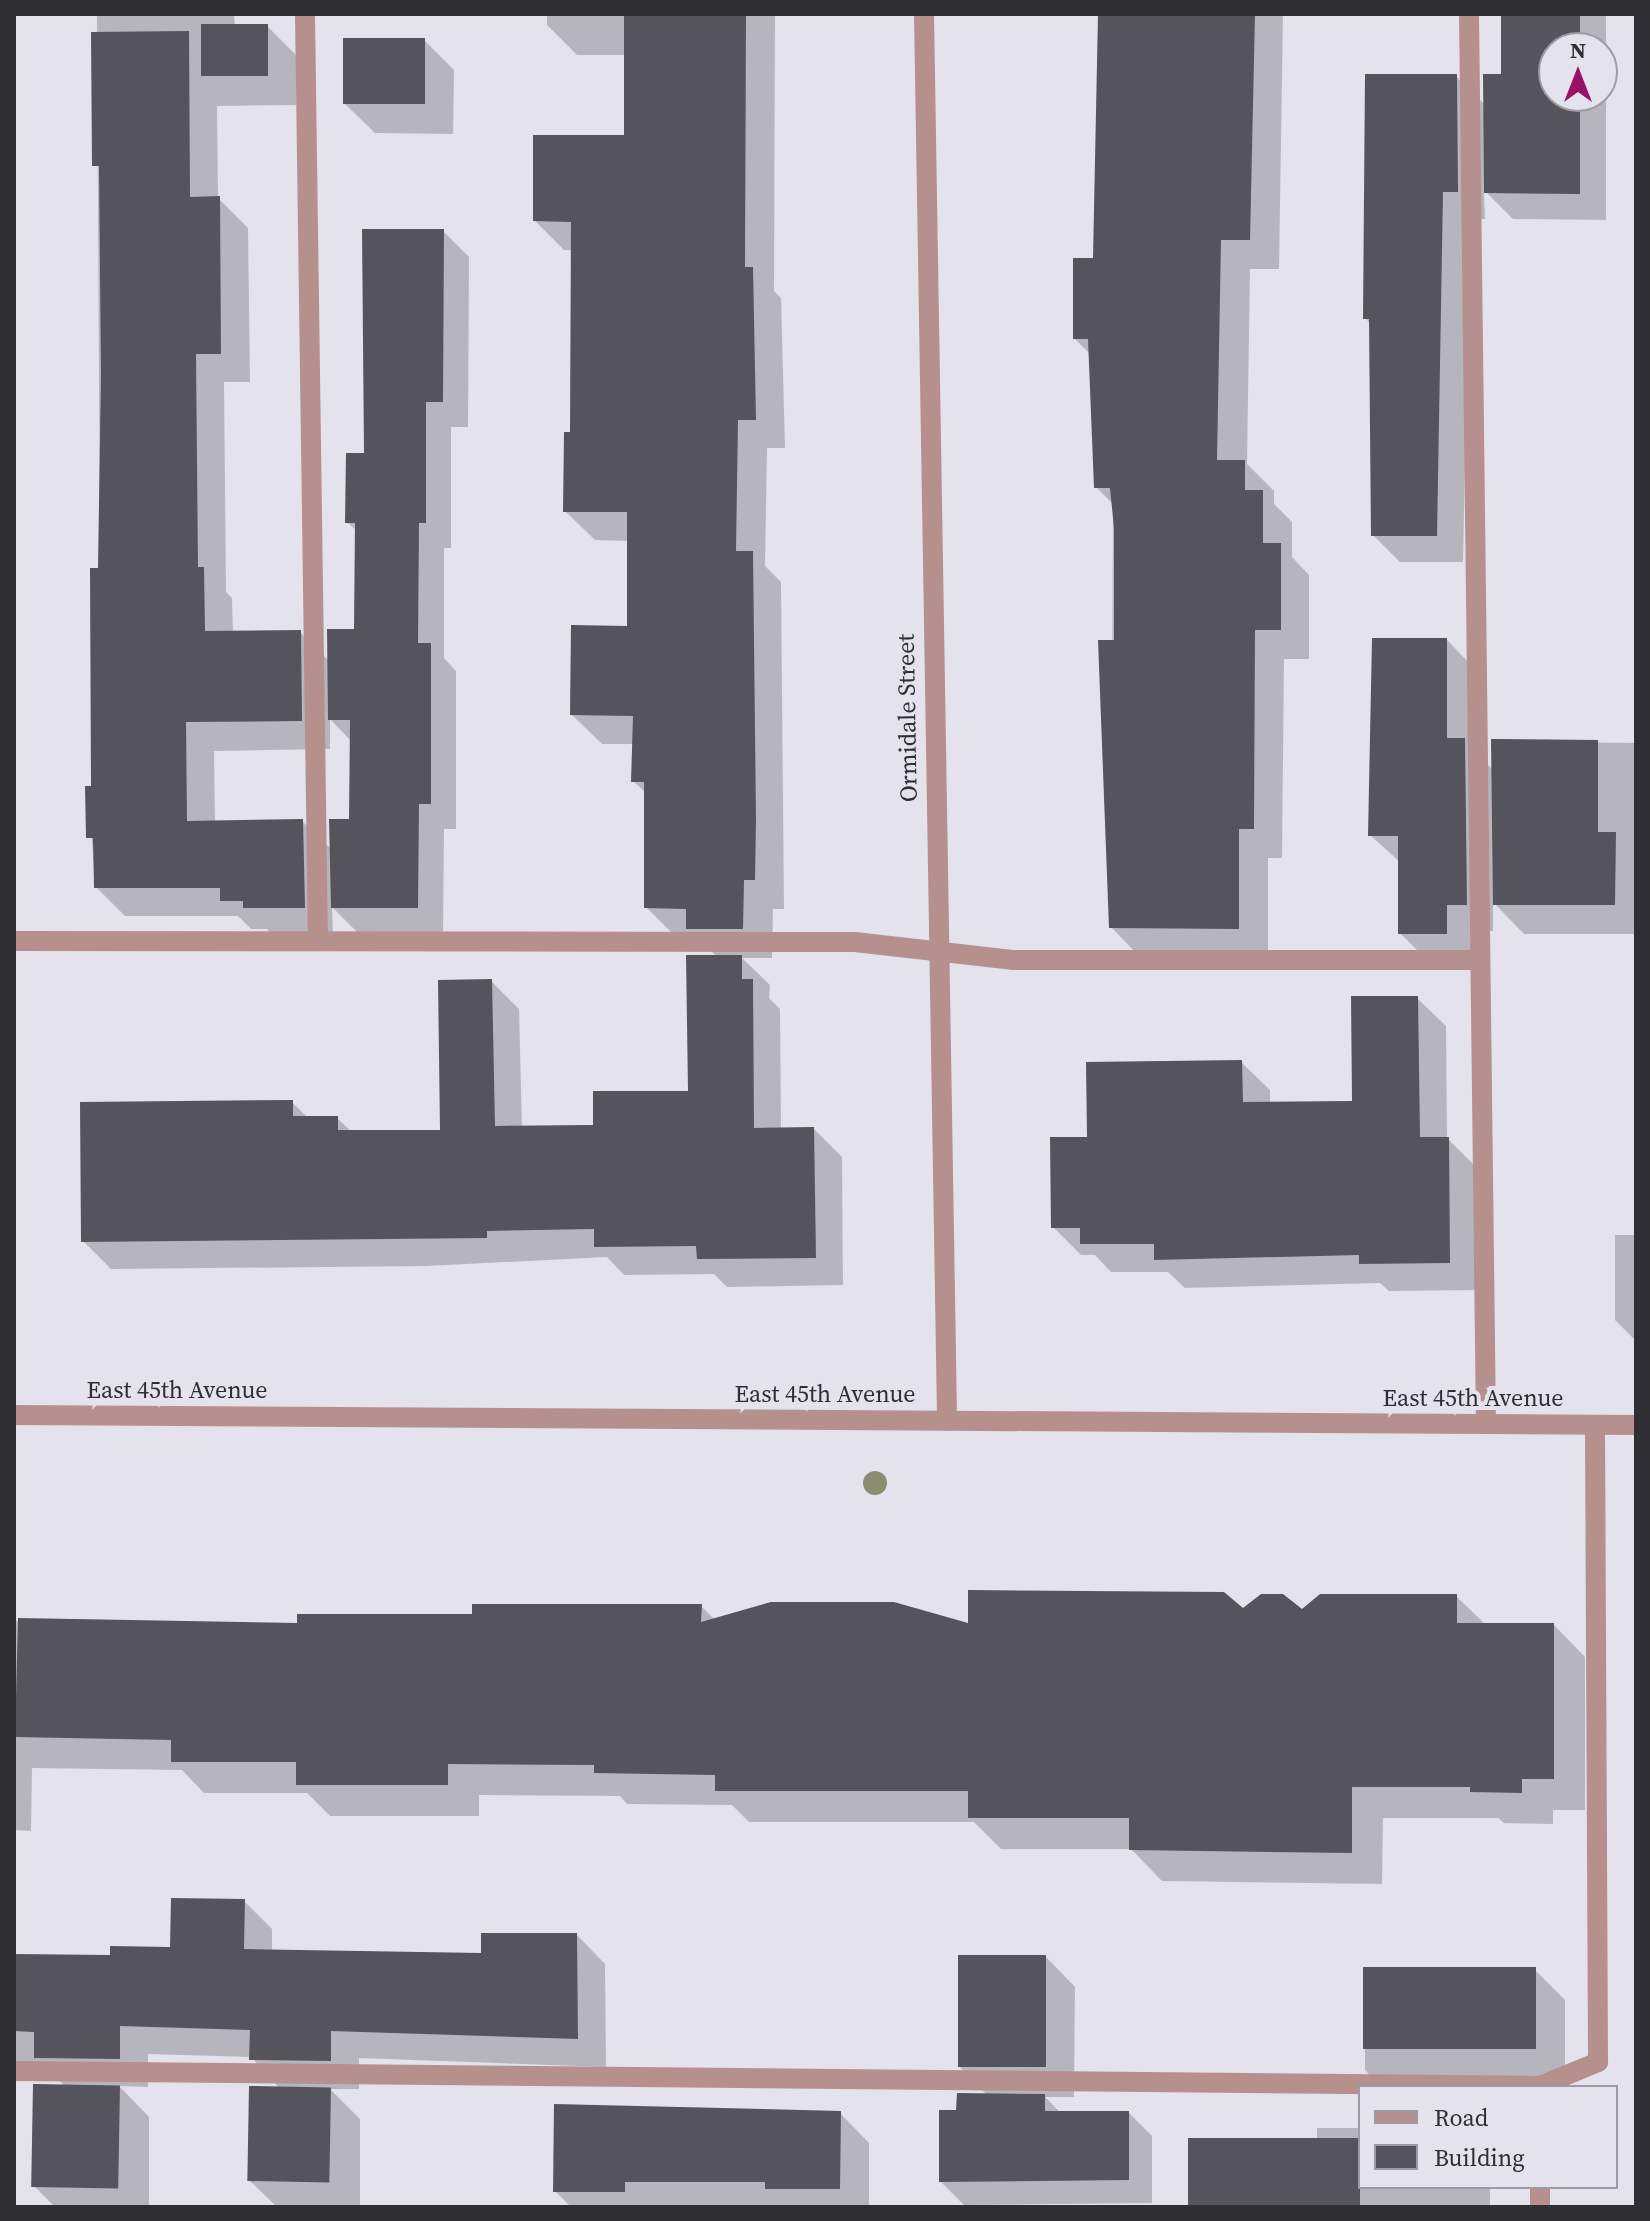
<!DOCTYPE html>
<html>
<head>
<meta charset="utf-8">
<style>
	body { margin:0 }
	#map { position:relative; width:1650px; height:2221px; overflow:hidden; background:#e4e3ed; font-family:"Source Serif 4",serif }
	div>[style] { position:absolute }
	.shadow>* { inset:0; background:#0003 }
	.building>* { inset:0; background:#55535b; transform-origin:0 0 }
	.lane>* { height:20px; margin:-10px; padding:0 10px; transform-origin:10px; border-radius:10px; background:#b5908d }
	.street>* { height:20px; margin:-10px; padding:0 10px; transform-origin:10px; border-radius:10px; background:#b5908d }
	.trees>* { width:24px; height:24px; margin:-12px; border-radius:50%; background:#8b8d72 }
	span { translate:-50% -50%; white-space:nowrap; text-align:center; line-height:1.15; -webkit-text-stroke:8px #e4e3ed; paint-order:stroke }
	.street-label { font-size:24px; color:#2f2f33 }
	.frame { position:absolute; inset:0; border:16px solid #2f2f33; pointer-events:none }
	.legend { position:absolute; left:1358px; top:2085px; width:260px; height:104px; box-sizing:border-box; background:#e4e3ed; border:2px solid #9c9ba3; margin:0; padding:10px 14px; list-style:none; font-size:24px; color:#2f2f33 }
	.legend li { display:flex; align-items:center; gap:16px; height:40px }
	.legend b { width:40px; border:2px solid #9c9ba3 }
	.north { position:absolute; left:1538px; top:32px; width:80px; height:80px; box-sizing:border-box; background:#e4e3ed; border:2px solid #9c9ba3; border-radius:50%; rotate:0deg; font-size:22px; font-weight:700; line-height:32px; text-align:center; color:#2f2f33 }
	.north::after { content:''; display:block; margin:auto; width:28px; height:36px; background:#981166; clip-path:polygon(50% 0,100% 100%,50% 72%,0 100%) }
</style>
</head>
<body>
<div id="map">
	<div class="shadow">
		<div style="clip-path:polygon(evenodd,97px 14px,234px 14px,235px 27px,267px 26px,296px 55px,296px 105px,217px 106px,218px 198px,248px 228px,250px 382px,224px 382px,226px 592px,232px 598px,233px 633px,300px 632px,329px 661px,356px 631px,357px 531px,347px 522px,366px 455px,443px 231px,469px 257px,468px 427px,451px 427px,451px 548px,444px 548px,444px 658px,456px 671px,456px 829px,444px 829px,443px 933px,358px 933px,332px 907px,333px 937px,274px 937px,267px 929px,251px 929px,238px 916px,125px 916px,96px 887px,87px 788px,93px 788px,100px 570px,97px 14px,330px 719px,351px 741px,351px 820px,332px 850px,302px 821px,215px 823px,214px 751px,330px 749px,330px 719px)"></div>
		<div style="clip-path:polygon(547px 14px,775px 14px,774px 291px,781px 298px,785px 448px,767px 448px,765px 566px,781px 582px,784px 909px,773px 909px,772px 958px,742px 958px,770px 985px,769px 998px,780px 1009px,781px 1129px,814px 1129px,842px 1157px,843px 1285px,727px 1287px,714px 1274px,624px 1275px,607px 1257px,426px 1266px,111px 1269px,83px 1241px,292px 1102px,308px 1118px,337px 1118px,352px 1132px,442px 1132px,491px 981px,519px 1009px,522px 1128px,595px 1127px,690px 1093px,717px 957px,698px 937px,676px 937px,646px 907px,646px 793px,633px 781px,634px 744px,602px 744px,572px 715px,629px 628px,629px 541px,595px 540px,565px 511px,572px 434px,573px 250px,564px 250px,535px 221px,626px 137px,626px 55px,577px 55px,547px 25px)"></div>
		<div style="clip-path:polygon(1101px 14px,1283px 14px,1279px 269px,1250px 269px,1247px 464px,1274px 491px,1274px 504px,1292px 522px,1292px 557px,1309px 575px,1309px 659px,1284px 659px,1282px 858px,1268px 858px,1268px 958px,1140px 957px,1111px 927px,1113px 504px,1096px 487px,1090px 354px,1075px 339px,1095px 260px)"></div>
		<div style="clip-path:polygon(evenodd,1503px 14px,1606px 14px,1606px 220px,1513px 219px,1484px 190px,1485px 219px,1470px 219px,1463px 562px,1400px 562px,1373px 535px,1371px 324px,1365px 318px,1456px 76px,1485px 105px,1503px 76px,1503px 14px,1554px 48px,1602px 48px,1602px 96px,1554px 96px,1554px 48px)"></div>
		<div style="clip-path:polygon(424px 40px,454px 70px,453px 134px,375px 133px,345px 104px)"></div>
		<div style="clip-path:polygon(1447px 640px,1474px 668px,1474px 750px,1493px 770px,1493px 741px,1636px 743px,1636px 934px,1524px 934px,1493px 902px,1493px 931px,1474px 931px,1474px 961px,1428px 961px,1400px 933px,1400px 862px,1370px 835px)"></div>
		<div style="clip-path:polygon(1417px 998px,1446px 1026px,1447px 1138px,1476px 1167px,1478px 1290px,1389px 1291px,1380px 1283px,1185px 1288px,1168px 1272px,1111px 1272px,1095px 1255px,1081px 1255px,1053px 1227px,1089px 1139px,1241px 1062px,1270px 1090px,1270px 1104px,1354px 1103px)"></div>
		<div style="clip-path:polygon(1615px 1235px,1636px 1235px,1636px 1341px,1615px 1320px)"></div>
		<div style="clip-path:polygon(1456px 1596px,1486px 1625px,1554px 1625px,1585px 1657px,1585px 1810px,1553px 1810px,1553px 1824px,1504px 1823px,1498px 1818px,1383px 1818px,1382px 1884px,1162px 1881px,1131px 1849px,1001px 1849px,974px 1822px,749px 1822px,732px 1805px,627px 1804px,620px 1796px,479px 1795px,479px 1816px,330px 1816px,307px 1793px,204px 1793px,182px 1770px,32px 1768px,31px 1831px,14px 1830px,14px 1621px,299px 1625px,701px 1606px,715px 1620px,970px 1626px,1303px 1611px)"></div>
		<div style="clip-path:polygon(244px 1901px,272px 1929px,272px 1951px,483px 1955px,577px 1935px,605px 1964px,606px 2067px,359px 2058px,359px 2089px,330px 2089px,360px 2119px,360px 2207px,277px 2207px,250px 2181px,280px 2089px,251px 2057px,148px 2054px,148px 2087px,119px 2086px,149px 2117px,149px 2207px,55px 2207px,34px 2186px,65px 2086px,42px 2064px,14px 2063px,14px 1958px,112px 1957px,172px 1950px)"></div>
		<div style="clip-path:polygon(1046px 1957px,1075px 1987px,1074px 2097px,1045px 2097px,1061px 2113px,1129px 2113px,1152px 2136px,1152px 2203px,964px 2205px,941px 2182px,958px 2112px,988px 2096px,959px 2066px)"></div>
		<div style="clip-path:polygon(1365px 1969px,1535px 1970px,1565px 2000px,1565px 2079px,1381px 2087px,1365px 2070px)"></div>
		<div style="clip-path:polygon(840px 2113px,869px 2143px,869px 2207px,571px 2207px,555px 2191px)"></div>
		<div style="clip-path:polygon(1317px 2128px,1360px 2128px,1360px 2187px,1490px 2187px,1490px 2207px,1190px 2207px,1190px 2140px,1317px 2140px)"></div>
	</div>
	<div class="building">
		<div style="clip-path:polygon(624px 14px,746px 14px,745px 267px,753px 267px,756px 420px,738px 420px,736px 551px,753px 551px,756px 820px,755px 880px,744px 880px,743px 929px,686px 929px,686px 909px,644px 908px,644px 782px,631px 782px,633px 716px,570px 715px,571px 625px,627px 626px,627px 512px,563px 512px,564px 432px,570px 432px,571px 222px,533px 221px,533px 135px,624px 135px)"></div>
		<div style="clip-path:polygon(1098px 14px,1255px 14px,1250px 240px,1221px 240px,1217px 460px,1245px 460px,1245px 490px,1263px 490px,1263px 543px,1281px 543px,1281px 630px,1255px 630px,1254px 829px,1239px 829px,1239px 929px,1109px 928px,1098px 640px,1114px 640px,1114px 528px,1110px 488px,1094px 488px,1088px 339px,1073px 339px,1073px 258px,1093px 258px)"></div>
		<div style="clip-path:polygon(1501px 14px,1580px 14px,1580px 48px,1554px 48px,1554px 96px,1580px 96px,1580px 194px,1484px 193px,1483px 74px,1501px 74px)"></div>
		<div style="left:268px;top:24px;width:52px;height:67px;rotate:90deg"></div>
		<div style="clip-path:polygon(189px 31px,190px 197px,220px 196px,221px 354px,196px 354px,198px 567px,204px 567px,205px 631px,301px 630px,302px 721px,186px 722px,187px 821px,303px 819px,305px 908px,243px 908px,243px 901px,220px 901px,220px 888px,94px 888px,93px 838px,86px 838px,85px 786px,91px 786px,90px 568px,98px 568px,101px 375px,99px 166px,92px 166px,91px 32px)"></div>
		<div style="left:343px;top:38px;width:82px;height:66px"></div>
		<div style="clip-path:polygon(1365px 74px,1457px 74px,1458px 192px,1443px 192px,1437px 536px,1371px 536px,1369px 319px,1363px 319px)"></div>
		<div style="clip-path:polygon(362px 229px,444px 229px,443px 402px,426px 402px,426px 523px,419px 523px,418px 643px,431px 643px,431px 804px,419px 804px,418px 908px,331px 908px,329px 819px,349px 819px,350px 720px,328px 720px,327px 629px,354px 629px,355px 523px,345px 523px,346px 453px,364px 453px)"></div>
		<div style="clip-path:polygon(1372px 638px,1447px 638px,1447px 738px,1465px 738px,1467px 905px,1447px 905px,1447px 934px,1398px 934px,1398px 836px,1368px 836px)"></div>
		<div style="clip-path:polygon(1491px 739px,1598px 740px,1598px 832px,1616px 832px,1615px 905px,1493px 905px)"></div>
		<div style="clip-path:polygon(686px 955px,742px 955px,742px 979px,753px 979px,754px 1128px,814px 1127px,816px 1258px,697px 1259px,696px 1246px,594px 1247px,594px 1229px,487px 1231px,487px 1238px,81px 1242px,80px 1102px,293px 1100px,293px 1116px,338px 1116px,338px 1130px,440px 1130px,438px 980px,492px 979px,495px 1126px,593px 1125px,593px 1091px,688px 1091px)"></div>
		<div style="clip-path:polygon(1351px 996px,1418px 996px,1420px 1137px,1449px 1137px,1450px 1263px,1359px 1264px,1359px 1255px,1154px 1260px,1154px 1244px,1080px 1244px,1080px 1228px,1051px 1228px,1050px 1137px,1087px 1137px,1086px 1062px,1242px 1060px,1243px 1102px,1352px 1101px)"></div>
		<div style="clip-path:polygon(968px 1590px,1224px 1592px,1243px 1608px,1261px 1594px,1283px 1594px,1302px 1609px,1320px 1594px,1457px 1594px,1457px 1623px,1554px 1623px,1554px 1779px,1522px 1779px,1522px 1793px,1470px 1792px,1470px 1787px,1352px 1787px,1352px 1853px,1129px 1850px,1129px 1818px,968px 1818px,968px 1791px,715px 1791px,715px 1775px,594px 1773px,594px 1765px,448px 1764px,448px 1785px,296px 1785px,296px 1762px,171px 1762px,171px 1740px,15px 1737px,18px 1618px,297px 1623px,297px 1614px,472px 1614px,472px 1604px,702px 1604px,701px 1622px,771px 1602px,894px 1602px,968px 1623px)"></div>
		<div style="clip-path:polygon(171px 1898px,245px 1899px,244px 1949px,481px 1953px,481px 1933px,577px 1933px,578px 2039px,331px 2031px,331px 2061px,249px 2060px,250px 2030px,120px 2026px,120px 2059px,34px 2058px,34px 2032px,14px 2031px,14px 1954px,110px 1955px,110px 1946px,170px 1947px)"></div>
		<div style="left:958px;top:1955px;width:88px;height:112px"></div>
		<div style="left:1363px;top:1967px;width:173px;height:82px"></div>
		<div style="left:33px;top:2084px;width:87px;height:103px;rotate:1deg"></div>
		<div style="left:249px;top:2086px;width:82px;height:95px;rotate:1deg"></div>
		<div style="clip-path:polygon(957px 2093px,1045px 2094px,1045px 2111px,1129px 2111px,1129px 2180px,939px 2182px,939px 2110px,956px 2110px)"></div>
		<div style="clip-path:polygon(554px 2104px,841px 2111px,840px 2189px,765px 2189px,765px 2182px,625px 2182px,625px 2192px,553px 2192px)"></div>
		<div style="left:1188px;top:2138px;width:172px;height:69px"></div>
	</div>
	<div class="lane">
		<div style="left:305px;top:14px;width:926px;rotate:89.2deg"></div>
		<div style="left:1469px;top:14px;width:1410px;rotate:89.31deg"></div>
		<div style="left:14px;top:941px;width:841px;rotate:0.07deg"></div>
		<div style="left:855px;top:942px;width:158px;rotate:6.5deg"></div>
		<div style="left:1012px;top:960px;width:467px"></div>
		<div style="left:14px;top:2071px;width:1526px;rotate:0.56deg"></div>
		<div style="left:1540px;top:2086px;width:63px;rotate:-22.5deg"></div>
		<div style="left:1598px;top:2062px;width:637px;rotate:-90.27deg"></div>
		<div style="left:1540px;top:2187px;width:20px;rotate:90deg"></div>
	</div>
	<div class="street">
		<div style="left:924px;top:14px;width:1407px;rotate:89.06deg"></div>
		<div style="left:14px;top:1415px;width:1622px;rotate:0.35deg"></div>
	</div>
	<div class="trees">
		<div style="left:875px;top:1483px"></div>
	</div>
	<div class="street-label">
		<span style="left:907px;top:718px;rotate:-91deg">Ormidale Street</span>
		<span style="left:177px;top:1390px">East 45th Avenue</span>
		<span style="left:825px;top:1394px">East 45th Avenue</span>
		<span style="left:1473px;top:1398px">East 45th Avenue</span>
	</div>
	<div class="frame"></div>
	<ul class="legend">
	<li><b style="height:10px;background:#b5908d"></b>Road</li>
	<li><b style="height:22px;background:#55535b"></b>Building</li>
	</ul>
	<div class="north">N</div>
</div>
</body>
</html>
